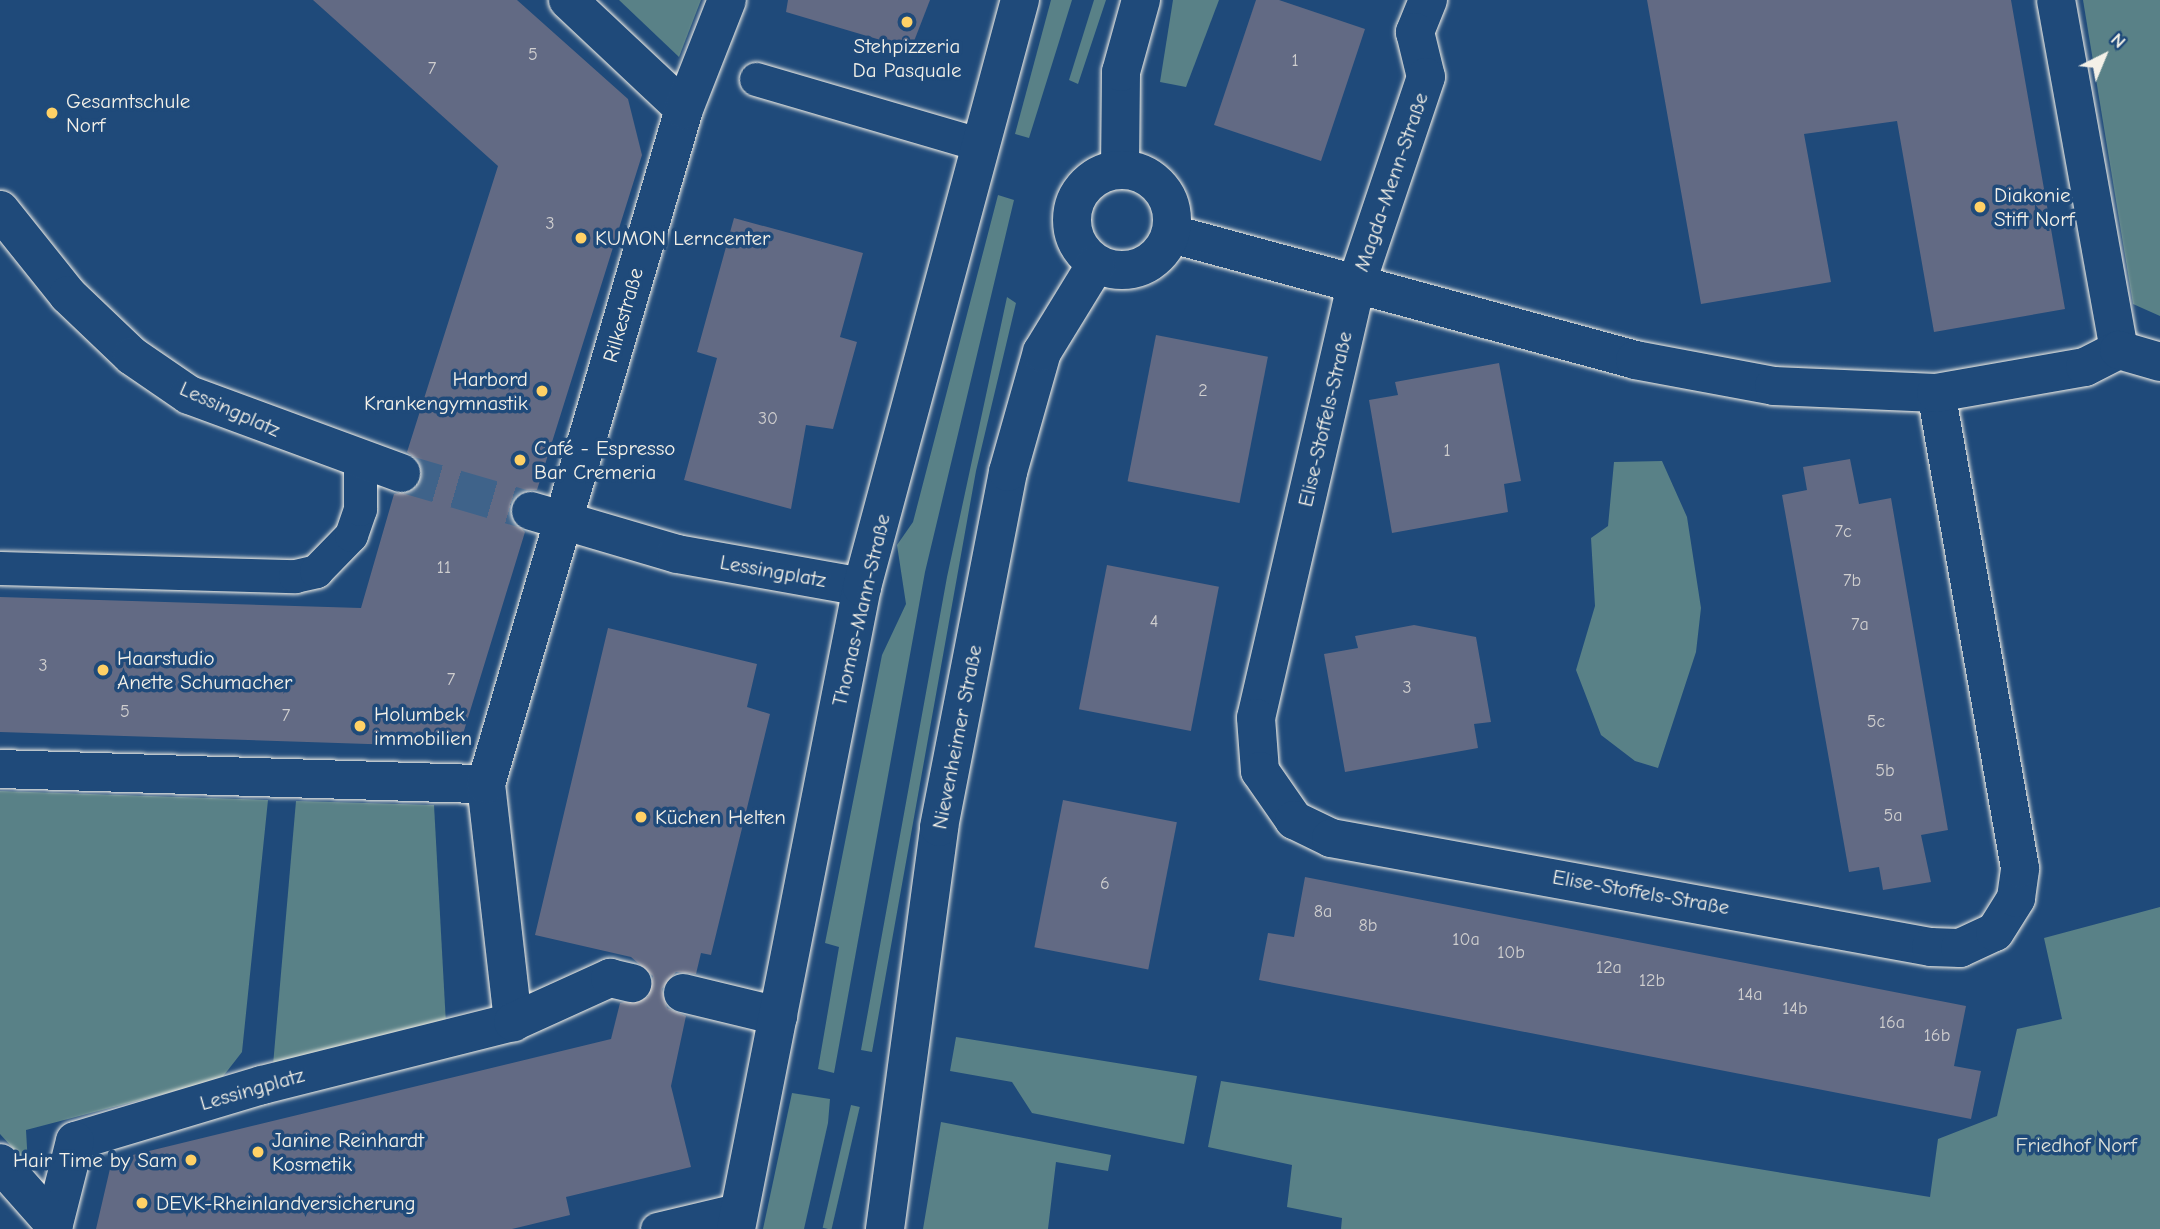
<!DOCTYPE html>
<html>
<head>
<meta charset="utf-8">
<style>
	body { margin:0 }
	#map { position:relative; width:2160px; height:1229px; overflow:hidden; background:#1f4a7a; font-family:"Comic Neue",sans-serif }
	div>[style] { position:absolute }
	.green>* { inset:0; background:#598187; transform-origin:0 0 }
	.building>* { inset:0; background:#626a84; transform-origin:0 0 }
	.street-tunnel>* { height:38px; margin-top:-19px; transform-origin:0; background:repeating-linear-gradient(90deg,#3f638a 0 38px,transparent 0 57px) }
	.roads { filter:drop-shadow(0 0 2px #f4f1e8) drop-shadow(0 0 2px #f4f1e8) }
	.lane>* { height:33px; margin:-16.5px; padding:0 16.5px; transform-origin:16.5px; border-radius:16.5px; background:#1f4a7a }
	.street>* { height:38px; margin:-19px; padding:0 19px; transform-origin:19px; border-radius:19px; background:#1f4a7a }
	.secondary>* { height:38px; margin:-19px; padding:0 19px; transform-origin:19px; border-radius:19px; background:#1f4a7a }
	.secondary>.ring { margin:-19px; padding:0; box-sizing:content-box; background:none; border:38px solid #1f4a7a; border-radius:50% }
	.dots>* { width:19px; height:19px; translate:-50% -50%; box-sizing:border-box; border:4px solid #1f4a7a; border-radius:50% }
	span { translate:-50% -50%; white-space:nowrap; text-align:center; line-height:1.15; -webkit-text-stroke:7px #1f4a7a; paint-order:stroke }
	.number-label { font-size:18px; color:#d0cfcf }
	.number-label span { -webkit-text-stroke-width:0 }
	.poi-label { font-size:21px; color:#f4f1e8 }
	.left { translate:0 -50%; text-align:left }
	.right { translate:-100% -50%; text-align:right }
	.street-label { font-size:21px; color:#f4f1e8 }
	.park-label { font-size:21px; color:#dde0d9 }
	.north { position:absolute; left:2069px; top:21px; width:70px; height:70px; -webkit-text-stroke:5px #1f4a7a; paint-order:stroke; rotate:43deg; font-size:19px; font-weight:700; line-height:28px; text-align:center; color:#f4f1e8 }
	.north::after { content:''; display:block; margin:auto; width:24px; height:32px; background:#f4f1e8; clip-path:polygon(50% 0,100% 100%,50% 72%,0 100%) }
</style>
</head>
<body>
<div id="map">
	<div class="green">
		<div style="clip-path:polygon(619px 0,701px 0,679px 57px)"></div>
		<div style="clip-path:polygon(1051px 0,1072px 0,1029px 138px,1015px 134px)"></div>
		<div style="clip-path:polygon(1094px 0,1106px 0,1078px 84px,1069px 80px)"></div>
		<div style="clip-path:polygon(1173px 0,1219px 0,1186px 87px,1160px 82px)"></div>
		<div style="clip-path:polygon(2083px 0,2160px 0,2160px 316px,2133px 304px)"></div>
		<div style="clip-path:polygon(998px 195px,1014px 200px,925px 572px,834px 1073px,818px 1069px,839px 947px,825px 943px,882px 655px,906px 604px,897px 545px,913px 522px)"></div>
		<div style="clip-path:polygon(1007px 297px,1016px 303px,976px 471px,872px 1052px,861px 1050px,947px 577px)"></div>
		<div style="clip-path:polygon(1662px 461px,1687px 517px,1701px 608px,1696px 652px,1658px 768px,1635px 761px,1601px 735px,1576px 670px,1595px 606px,1591px 538px,1608px 526px,1614px 462px)"></div>
		<div style="clip-path:polygon(0 791px,268px 800px,242px 1052px,221px 1079px,26px 1130px,28px 1165px,0 1134px)"></div>
		<div style="clip-path:polygon(296px 801px,434px 805px,446px 1024px,273px 1065px)"></div>
		<div style="clip-path:polygon(2160px 907px,2160px 1229px,1341px 1229px,1342px 1218px,1287px 1207px,1292px 1165px,1208px 1147px,1221px 1081px,1930px 1197px,1938px 1139px,1997px 1116px,2017px 1029px,2062px 1019px,2044px 938px)"></div>
		<div style="clip-path:polygon(956px 1037px,1197px 1076px,1184px 1144px,1032px 1113px,1012px 1082px,950px 1071px)"></div>
		<div style="clip-path:polygon(792px 1093px,830px 1099px,828px 1123px,804px 1229px,763px 1229px)"></div>
		<div style="left:851px;top:1105px;width:9px;height:126px;rotate:13deg"></div>
		<div style="clip-path:polygon(941px 1122px,1111px 1155px,1108px 1171px,1056px 1162px,1048px 1229px,923px 1229px)"></div>
	</div>
	<div class="building">
		<div style="clip-path:polygon(313px 0,517px 0,628px 99px,642px 155px,537px 490px,525px 490px,510px 504px,510px 517px,525px 532px,459px 747px,0 732px,0 597px,361px 608px,394px 494px,414px 490px,421px 481px,418px 460px,407px 452px,498px 166px)"></div>
		<div style="clip-path:polygon(788px 0,930px 0,911px 49px,786px 12px)"></div>
		<div style="clip-path:polygon(1256px 0,1279px 0,1365px 29px,1321px 161px,1214px 125px)"></div>
		<div style="clip-path:polygon(1647px 0,2011px 0,2065px 309px,1934px 332px,1897px 121px,1804px 134px,1831px 282px,1701px 304px)"></div>
		<div style="clip-path:polygon(734px 218px,863px 253px,840px 337px,857px 342px,833px 429px,806px 425px,791px 509px,684px 480px,717px 358px,697px 352px)"></div>
		<div style="left:1156px;top:335px;width:114px;height:149px;rotate:11deg"></div>
		<div style="clip-path:polygon(1499px 363px,1521px 481px,1504px 484px,1508px 512px,1392px 533px,1369px 400px,1398px 395px,1395px 382px)"></div>
		<div style="clip-path:polygon(1850px 459px,1859px 504px,1891px 498px,1948px 830px,1921px 835px,1931px 882px,1883px 890px,1879px 867px,1849px 872px,1782px 495px,1807px 490px,1803px 467px)"></div>
		<div style="left:1107px;top:565px;width:114px;height:147px;rotate:11deg"></div>
		<div style="clip-path:polygon(1414px 625px,1476px 637px,1491px 722px,1474px 724px,1478px 748px,1345px 772px,1324px 654px,1358px 648px,1355px 636px)"></div>
		<div style="clip-path:polygon(608px 628px,757px 664px,747px 707px,770px 714px,711px 955px,701px 953px,696px 974px,676px 972px,662px 989px,667px 1008px,686px 1016px,671px 1086px,691px 1167px,566px 1197px,570px 1215px,512px 1229px,96px 1229px,112px 1160px,611px 1039px,620px 1003px,648px 997px,653px 976px,631px 957px,535px 935px)"></div>
		<div style="left:1063px;top:800px;width:116px;height:150px;rotate:11deg"></div>
		<div style="clip-path:polygon(1305px 877px,1966px 1006px,1954px 1066px,1981px 1071px,1971px 1119px,1259px 980px,1268px 933px,1294px 937px)"></div>
	</div>
	<div class="street-tunnel">
		<div style="left:401px;top:473px;width:135px;rotate:16.3deg"></div>
	</div>
	<div class="roads">
		<div class="lane">
			<div style="left:756px;top:79px;width:234px;rotate:16.3deg"></div>
			<div style="left:0;top:568px;width:295px;rotate:1.6deg"></div>
			<div style="left:295px;top:576px;width:22px;rotate:-13deg"></div>
			<div style="left:316px;top:571px;width:50px;rotate:-45.8deg"></div>
			<div style="left:351px;top:535px;width:28px;rotate:-71deg"></div>
			<div style="left:360px;top:509px;width:49px;rotate:-90deg"></div>
			<div style="left:657px;top:1229px;width:86px;rotate:-13.4deg"></div>
		</div>
		<div class="street">
			<div style="left:568px;top:0;width:159px;rotate:43.2deg"></div>
			<div style="left:1428px;top:0;width:35px;rotate:112deg"></div>
			<div style="left:1415px;top:32px;width:46px;rotate:76.3deg"></div>
			<div style="left:1426px;top:77px;width:219px;rotate:108.6deg"></div>
			<div style="left:1356px;top:285px;width:444px;rotate:103deg"></div>
			<div style="left:1256px;top:718px;width:53px;rotate:85.7deg"></div>
			<div style="left:1260px;top:771px;width:60px;rotate:55.2deg"></div>
			<div style="left:1294px;top:820px;width:41px;rotate:25.9deg"></div>
			<div style="left:1331px;top:838px;width:610px;rotate:10.3deg"></div>
			<div style="left:1931px;top:947px;width:29px;rotate:2deg"></div>
			<div style="left:1960px;top:948px;width:38px;rotate:-25deg"></div>
			<div style="left:1995px;top:932px;width:40px;rotate:-58deg"></div>
			<div style="left:2016px;top:898px;width:30px;rotate:-82deg"></div>
			<div style="left:2020px;top:868px;width:482px;rotate:-100deg"></div>
			<div style="left:2056px;top:0;width:356px;rotate:79.8deg"></div>
			<div style="left:0;top:210px;width:109px;rotate:51.3deg"></div>
			<div style="left:68px;top:295px;width:88px;rotate:43.6deg"></div>
			<div style="left:132px;top:356px;width:69px;rotate:34.4deg"></div>
			<div style="left:189px;top:395px;width:226px;rotate:20.2deg"></div>
			<div style="left:1172px;top:234px;width:480px;rotate:15.2deg"></div>
			<div style="left:1635px;top:360px;width:141px;rotate:10.6deg"></div>
			<div style="left:1774px;top:386px;width:162px;rotate:2.5deg"></div>
			<div style="left:1936px;top:393px;width:151px;rotate:-9.9deg"></div>
			<div style="left:2085px;top:367px;width:38px;rotate:-27deg"></div>
			<div style="left:2119px;top:350px;width:43px;rotate:16.3deg"></div>
			<div style="left:531px;top:511px;width:152px;rotate:16.4deg"></div>
			<div style="left:677px;top:554px;width:188px;rotate:10.1deg"></div>
			<div style="left:0;top:769px;width:486px;rotate:1.8deg"></div>
			<div style="left:486px;top:784px;width:240px;rotate:83.5deg"></div>
			<div style="left:513px;top:1022px;width:259px;rotate:165.9deg"></div>
			<div style="left:262px;top:1085px;width:195px;rotate:163.3deg"></div>
			<div style="left:75px;top:1141px;width:86px;rotate:104.2deg"></div>
			<div style="left:54px;top:1224px;width:81px;rotate:-131.5deg"></div>
			<div style="left:486px;top:784px;width:703px;rotate:-73.65deg"></div>
			<div style="left:684px;top:109px;width:117px;rotate:-68.5deg"></div>
			<div style="left:683px;top:993px;width:98px;rotate:13.6deg"></div>
			<div style="left:513px;top:1022px;width:107px;rotate:-24.4deg"></div>
			<div style="left:610px;top:978px;width:23px;rotate:13deg"></div>
			<div style="left:736px;top:1229px;width:654px;rotate:-78.9deg"></div>
			<div style="left:862px;top:587px;width:608px;rotate:-74.94deg"></div>
		</div>
		<div class="secondary">
			<div style="left:1120px;top:169px;width:97px;rotate:-89.4deg"></div>
			<div style="left:1121px;top:72px;width:75px;rotate:-74.5deg"></div>
			<div class="ring" style="left:1072px;top:170px;width:62px;height:62px"></div>
			<div style="left:885px;top:1229px;width:406px;rotate:-82.3deg"></div>
			<div style="left:939px;top:827px;width:362px;rotate:-79deg"></div>
			<div style="left:1008px;top:472px;width:125px;rotate:-74.2deg"></div>
			<div style="left:1042px;top:352px;width:103px;rotate:-58.5deg"></div>
		</div>
	</div>
	<div class="dots">
		<div style="left:907px;top:22px;background:#ffd166"></div>
		<div style="left:52px;top:113px;background:#ffd166"></div>
		<div style="left:1980px;top:207px;background:#ffd166"></div>
		<div style="left:581px;top:238px;background:#ffd166"></div>
		<div style="left:542px;top:391px;background:#ffd166"></div>
		<div style="left:520px;top:460px;background:#ffd166"></div>
		<div style="left:103px;top:670px;background:#ffd166"></div>
		<div style="left:360px;top:726px;background:#ffd166"></div>
		<div style="left:641px;top:817px;background:#ffd166"></div>
		<div style="left:258px;top:1152px;background:#ffd166"></div>
		<div style="left:191px;top:1160px;background:#ffd166"></div>
		<div style="left:142px;top:1203px;background:#ffd166"></div>
	</div>
	<div class="number-label">
		<span style="left:533px;top:55px">5</span>
		<span style="left:1295px;top:61px">1</span>
		<span style="left:432px;top:69px">7</span>
		<span style="left:550px;top:224px">3</span>
		<span style="left:1203px;top:391px">2</span>
		<span style="left:768px;top:419px">30</span>
		<span style="left:1447px;top:451px">1</span>
		<span style="left:1843px;top:532px">7c</span>
		<span style="left:444px;top:568px">11</span>
		<span style="left:1852px;top:581px">7b</span>
		<span style="left:1154px;top:622px">4</span>
		<span style="left:1860px;top:625px">7a</span>
		<span style="left:43px;top:666px">3</span>
		<span style="left:451px;top:680px">7</span>
		<span style="left:1407px;top:688px">3</span>
		<span style="left:125px;top:712px">5</span>
		<span style="left:286px;top:716px">7</span>
		<span style="left:1876px;top:722px">5c</span>
		<span style="left:1885px;top:771px">5b</span>
		<span style="left:1893px;top:816px">5a</span>
		<span style="left:1105px;top:884px">6</span>
		<span style="left:1323px;top:912px">8a</span>
		<span style="left:1368px;top:926px">8b</span>
		<span style="left:1466px;top:940px">10a</span>
		<span style="left:1511px;top:953px">10b</span>
		<span style="left:1609px;top:968px">12a</span>
		<span style="left:1652px;top:981px">12b</span>
		<span style="left:1750px;top:995px">14a</span>
		<span style="left:1795px;top:1009px">14b</span>
		<span style="left:1892px;top:1023px">16a</span>
		<span style="left:1937px;top:1036px">16b</span>
	</div>
	<div class="poi-label">
		<span style="left:907px;top:58px">Stehpizzeria<br>Da Pasquale</span>
		<span class="left" style="left:66px;top:113px">Gesamtschule<br>Norf</span>
		<span class="left" style="left:1994px;top:207px">Diakonie<br>Stift Norf</span>
		<span class="left" style="left:595px;top:238px">KUMON Lerncenter</span>
		<span class="right" style="left:528px;top:391px">Harbord<br>Krankengymnastik</span>
		<span class="left" style="left:534px;top:460px">Café - Espresso<br>Bar Cremeria</span>
		<span class="left" style="left:117px;top:670px">Haarstudio<br>Anette Schumacher</span>
		<span class="left" style="left:374px;top:726px">Holumbek<br>immobilien</span>
		<span class="left" style="left:655px;top:817px">Küchen Helten</span>
		<span class="left" style="left:272px;top:1152px">Janine Reinhardt<br>Kosmetik</span>
		<span class="right" style="left:177px;top:1160px">Hair Time by Sam</span>
		<span class="left" style="left:156px;top:1203px">DEVK-Rheinlandversicherung</span>
	</div>
	<div class="street-label">
		<span style="left:1391px;top:182px;rotate:-71deg">Magda-Menn-Straße</span>
		<span style="left:623px;top:315px;rotate:-74deg">Rilkestraße</span>
		<span style="left:230px;top:409px;rotate:24deg">Lessingplatz</span>
		<span style="left:1325px;top:419px;rotate:-77deg">Elise-Stoffels-Straße</span>
		<span style="left:773px;top:571px;rotate:10deg">Lessingplatz</span>
		<span style="left:861px;top:610px;rotate:-77deg">Thomas-Mann-Straße</span>
		<span style="left:957px;top:737px;rotate:-79deg">Nievenheimer Straße</span>
		<span style="left:1641px;top:892px;rotate:10deg">Elise-Stoffels-Straße</span>
		<span style="left:252px;top:1089px;rotate:-16deg">Lessingplatz</span>
	</div>
	<div class="park-label">
		<span style="left:2076px;top:1145px">Friedhof Norf</span>
	</div>
	<div class="north">N</div>
</div>
</body>
</html>
